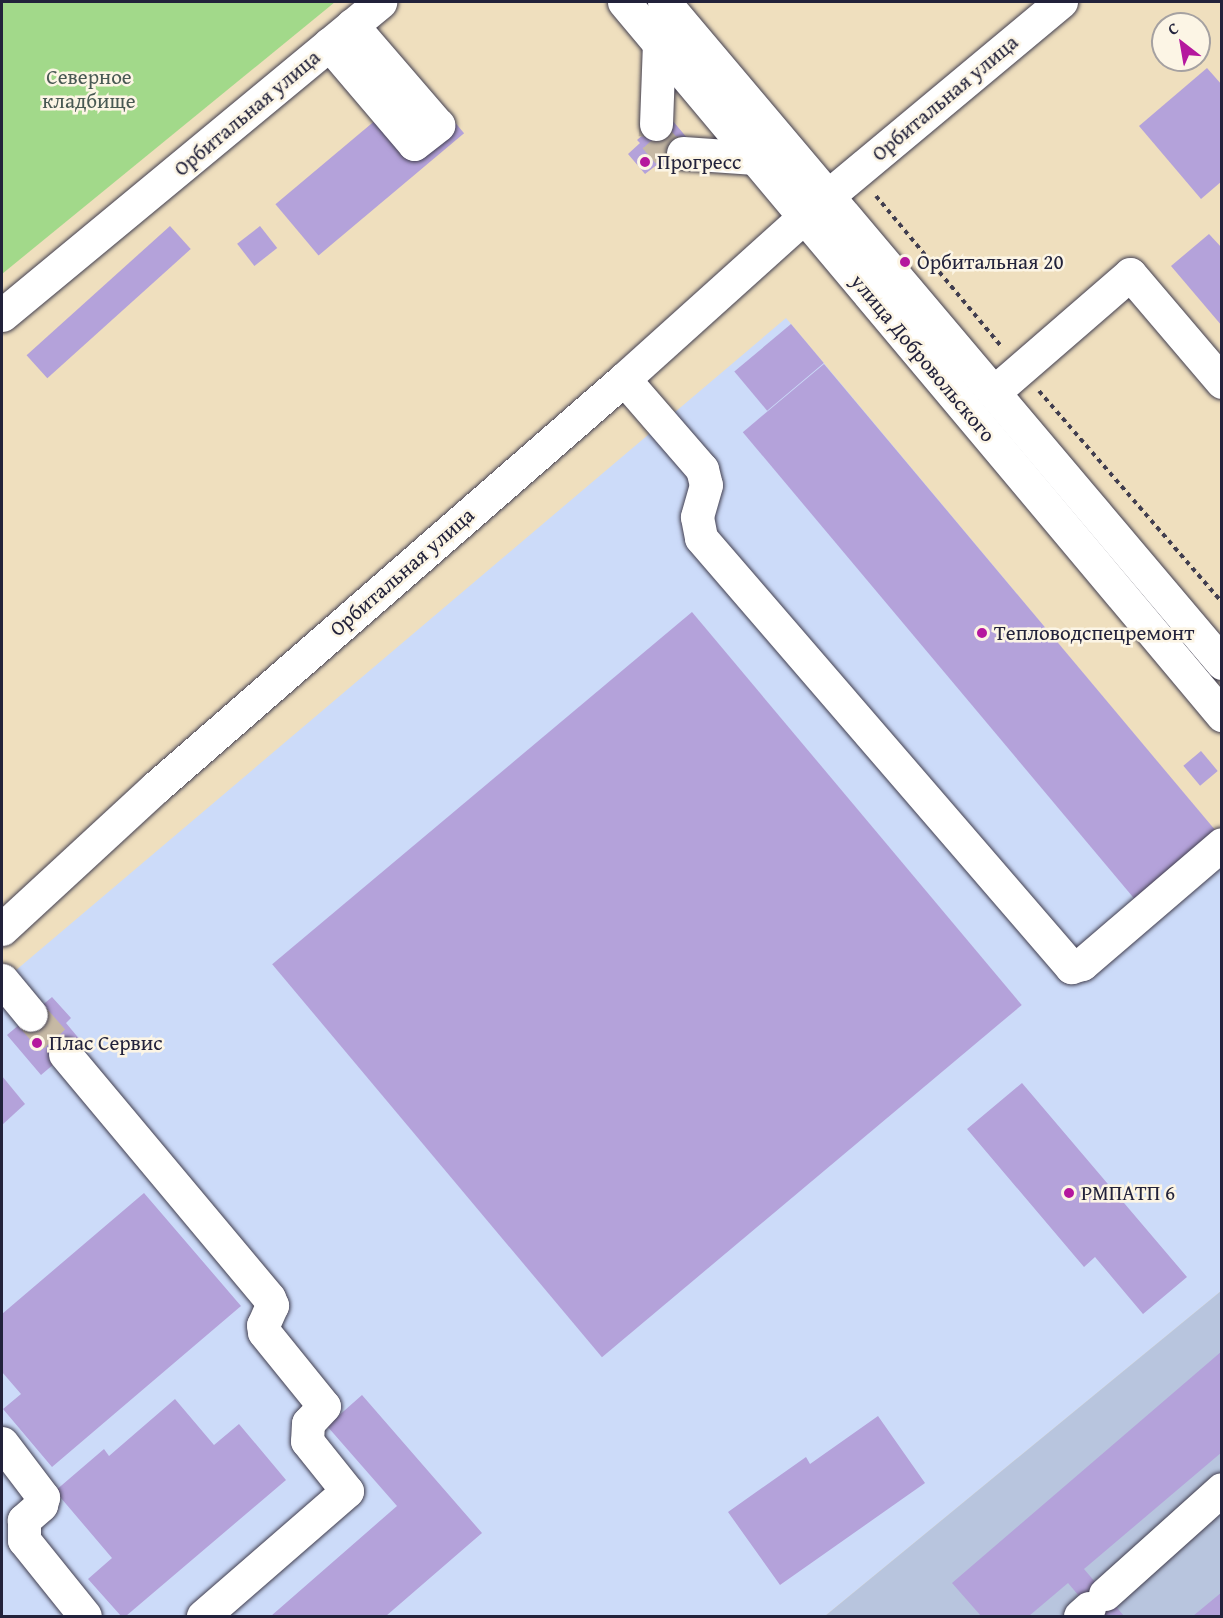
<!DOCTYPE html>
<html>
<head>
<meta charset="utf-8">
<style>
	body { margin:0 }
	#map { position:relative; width:1223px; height:1618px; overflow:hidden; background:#efdfbe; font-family:"Gentium Book Plus",serif }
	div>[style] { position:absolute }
	.built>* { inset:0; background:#ccdbf9 }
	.industrial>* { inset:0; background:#b8c5de }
	.green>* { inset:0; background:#a2d98a }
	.building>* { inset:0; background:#b4a2da; transform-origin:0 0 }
	.minor-tunnel>* { height:33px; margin-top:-16.5px; transform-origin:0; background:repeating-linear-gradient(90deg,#c6b9a4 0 33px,transparent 0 49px) }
	.path>* { height:4px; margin-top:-2px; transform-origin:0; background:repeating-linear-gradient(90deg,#413e4f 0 4.5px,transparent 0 9px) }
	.roads { filter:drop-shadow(0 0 2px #413e4f) drop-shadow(0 0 2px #413e4f) }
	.minor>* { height:33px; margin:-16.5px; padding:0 16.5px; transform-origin:16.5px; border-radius:16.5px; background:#fff }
	.dots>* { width:16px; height:16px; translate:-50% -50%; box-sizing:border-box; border:3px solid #fcf5e5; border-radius:50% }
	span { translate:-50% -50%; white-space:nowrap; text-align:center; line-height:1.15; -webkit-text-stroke:5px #fcf5e5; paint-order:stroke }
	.park-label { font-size:21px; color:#485953 }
	.street-label { font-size:21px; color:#22223b }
	.poi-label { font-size:21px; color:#22223b }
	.left { translate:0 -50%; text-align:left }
	.frame { position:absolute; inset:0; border:3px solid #22223b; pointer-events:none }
	.north { position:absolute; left:1151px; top:12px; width:60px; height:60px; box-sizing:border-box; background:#fcf5e5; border:2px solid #a5a1a1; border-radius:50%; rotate:329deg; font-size:16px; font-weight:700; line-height:24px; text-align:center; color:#22223b }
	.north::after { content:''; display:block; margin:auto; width:21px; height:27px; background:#b5179e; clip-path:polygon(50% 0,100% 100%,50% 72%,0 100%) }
</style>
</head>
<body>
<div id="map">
	<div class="built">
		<div style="clip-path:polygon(786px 318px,1221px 838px,1221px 1291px,825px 1616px,2px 1616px,2px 982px)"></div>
	</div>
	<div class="industrial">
		<div style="clip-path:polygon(1221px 1291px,1221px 1616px,825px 1616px)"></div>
	</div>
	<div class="green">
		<div style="clip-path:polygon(2px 2px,335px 2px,2px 274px)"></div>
	</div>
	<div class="building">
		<div style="clip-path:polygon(1207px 68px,1222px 85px,1222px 181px,1201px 199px,1139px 126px)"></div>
		<div style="left:421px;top:82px;width:67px;height:190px;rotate:50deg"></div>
		<div style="clip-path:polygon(667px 114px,693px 145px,663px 170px,658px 164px,645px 174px,628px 154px,640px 143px,637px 140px)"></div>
		<div style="left:170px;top:226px;width:31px;height:193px;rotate:48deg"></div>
		<div style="left:260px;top:226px;width:28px;height:29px;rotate:52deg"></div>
		<div style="clip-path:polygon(1209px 234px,1222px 248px,1222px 326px,1171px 266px)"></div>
		<div style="left:791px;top:324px;width:51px;height:74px;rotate:50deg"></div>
		<div style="left:824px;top:364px;width:615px;height:106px;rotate:50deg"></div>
		<div style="left:692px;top:612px;width:513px;height:548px;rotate:50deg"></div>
		<div style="left:1201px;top:751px;width:26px;height:23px;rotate:50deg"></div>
		<div style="clip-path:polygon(52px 997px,71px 1018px,66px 1023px,81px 1041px,41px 1075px,7px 1035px)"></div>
		<div style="clip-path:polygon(2px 1076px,25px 1104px,2px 1125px)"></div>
		<div style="clip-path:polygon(1022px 1083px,1187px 1277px,1143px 1314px,1095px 1257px,1084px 1267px,967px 1129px)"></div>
		<div style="clip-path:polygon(144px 1193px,241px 1306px,52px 1467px,3px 1409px,21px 1394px,2px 1372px,2px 1314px)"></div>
		<div style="clip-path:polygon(1222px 1351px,1222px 1452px,1084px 1569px,1124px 1616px,1096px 1616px,1068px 1583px,1029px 1616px,981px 1616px,952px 1583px)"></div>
		<div style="clip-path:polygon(362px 1395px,482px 1533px,386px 1616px,271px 1616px,397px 1506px,327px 1426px)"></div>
		<div style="clip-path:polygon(175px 1399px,214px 1445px,239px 1424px,286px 1480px,126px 1616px,121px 1616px,88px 1579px,112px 1558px,55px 1491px,104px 1449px,109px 1456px)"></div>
		<div style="clip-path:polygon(878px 1416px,925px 1483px,780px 1585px,728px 1512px,806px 1457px,810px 1464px)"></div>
		<div style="clip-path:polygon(1222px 1592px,1222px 1616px,1193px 1616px)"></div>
	</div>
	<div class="minor-tunnel">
		<div style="left:656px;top:124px;width:13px;rotate:94deg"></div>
		<div style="left:655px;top:137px;width:20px;rotate:49deg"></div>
		<div style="left:668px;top:152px;width:15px;rotate:4deg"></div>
		<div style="left:31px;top:1015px;width:52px;rotate:48.9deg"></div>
	</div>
	<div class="path">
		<div style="left:876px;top:196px;width:197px;rotate:50.2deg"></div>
		<div style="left:1039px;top:391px;width:279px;rotate:49.1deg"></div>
	</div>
	<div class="roads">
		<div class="minor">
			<div style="left:624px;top:2px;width:931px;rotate:50.01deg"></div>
			<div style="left:664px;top:2px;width:865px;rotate:49.83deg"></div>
			<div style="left:329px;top:44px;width:131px;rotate:49.6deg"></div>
			<div style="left:414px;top:144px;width:31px;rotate:-38deg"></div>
			<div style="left:438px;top:125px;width:132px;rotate:-130.7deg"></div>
			<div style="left:656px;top:124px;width:80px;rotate:-87.9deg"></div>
			<div style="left:683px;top:153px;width:72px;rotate:4deg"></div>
			<div style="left:829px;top:195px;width:302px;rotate:-39.8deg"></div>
			<div style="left:2px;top:315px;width:491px;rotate:-39.6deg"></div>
			<div style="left:624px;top:379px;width:119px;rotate:49.1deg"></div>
			<div style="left:702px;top:469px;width:16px;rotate:76deg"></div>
			<div style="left:706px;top:485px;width:33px;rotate:106deg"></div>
			<div style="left:697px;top:517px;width:21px;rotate:79deg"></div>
			<div style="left:701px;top:538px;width:567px;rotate:49.22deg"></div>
			<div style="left:1071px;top:967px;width:11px;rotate:-15deg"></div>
			<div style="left:1082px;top:964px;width:184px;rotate:-40.6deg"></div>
			<div style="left:994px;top:392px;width:180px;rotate:-40.9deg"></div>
			<div style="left:1130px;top:274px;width:142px;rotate:49.6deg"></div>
			<div style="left:2px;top:929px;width:209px;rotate:-42.7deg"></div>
			<div style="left:156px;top:787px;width:621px;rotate:-41.08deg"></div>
			<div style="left:624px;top:379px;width:242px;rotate:-42deg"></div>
			<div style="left:2px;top:980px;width:45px;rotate:50.4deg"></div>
			<div style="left:65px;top:1054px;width:318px;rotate:50.1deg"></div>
			<div style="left:269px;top:1298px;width:8px;rotate:67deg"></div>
			<div style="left:272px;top:1305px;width:22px;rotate:114deg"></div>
			<div style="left:263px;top:1325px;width:7px;rotate:82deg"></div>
			<div style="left:264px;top:1332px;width:95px;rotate:51deg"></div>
			<div style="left:324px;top:1406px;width:23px;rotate:133deg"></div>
			<div style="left:308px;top:1423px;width:18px;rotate:93deg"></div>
			<div style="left:307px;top:1441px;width:64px;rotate:51.3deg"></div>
			<div style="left:347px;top:1491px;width:191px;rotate:139deg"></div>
			<div style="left:2px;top:1443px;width:68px;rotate:52.8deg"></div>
			<div style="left:43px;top:1497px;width:8px;rotate:104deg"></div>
			<div style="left:41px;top:1505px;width:23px;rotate:139deg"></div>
			<div style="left:24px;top:1520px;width:20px;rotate:90deg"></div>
			<div style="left:24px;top:1540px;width:97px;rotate:51.2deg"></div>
			<div style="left:1105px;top:1594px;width:157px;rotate:-41.9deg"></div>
			<div style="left:1080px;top:1616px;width:12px;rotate:-42deg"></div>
		</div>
	</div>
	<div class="dots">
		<div style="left:645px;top:162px;background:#b5179e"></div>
		<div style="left:905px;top:262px;background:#b5179e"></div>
		<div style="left:982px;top:633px;background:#b5179e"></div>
		<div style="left:37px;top:1043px;background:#b5179e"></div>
		<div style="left:1069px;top:1193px;background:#b5179e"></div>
	</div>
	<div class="park-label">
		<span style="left:89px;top:89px">Северное<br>кладбище</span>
	</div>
	<div class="street-label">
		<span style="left:945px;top:98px;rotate:-40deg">Орбитальная улица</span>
		<span style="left:247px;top:113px;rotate:-40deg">Орбитальная улица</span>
		<span style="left:923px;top:358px;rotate:50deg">улица Добровольского</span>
		<span style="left:402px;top:572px;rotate:-41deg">Орбитальная улица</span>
	</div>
	<div class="poi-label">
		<span class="left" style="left:657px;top:162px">Прогресс</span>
		<span class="left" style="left:917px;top:262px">Орбитальная 20</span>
		<span class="left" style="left:994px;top:633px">Тепловодспецремонт</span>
		<span class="left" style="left:49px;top:1043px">Плас Сервис</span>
		<span class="left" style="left:1081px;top:1193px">РМПАТП 6</span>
	</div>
	<div class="frame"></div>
	<div class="north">С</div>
</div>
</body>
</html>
